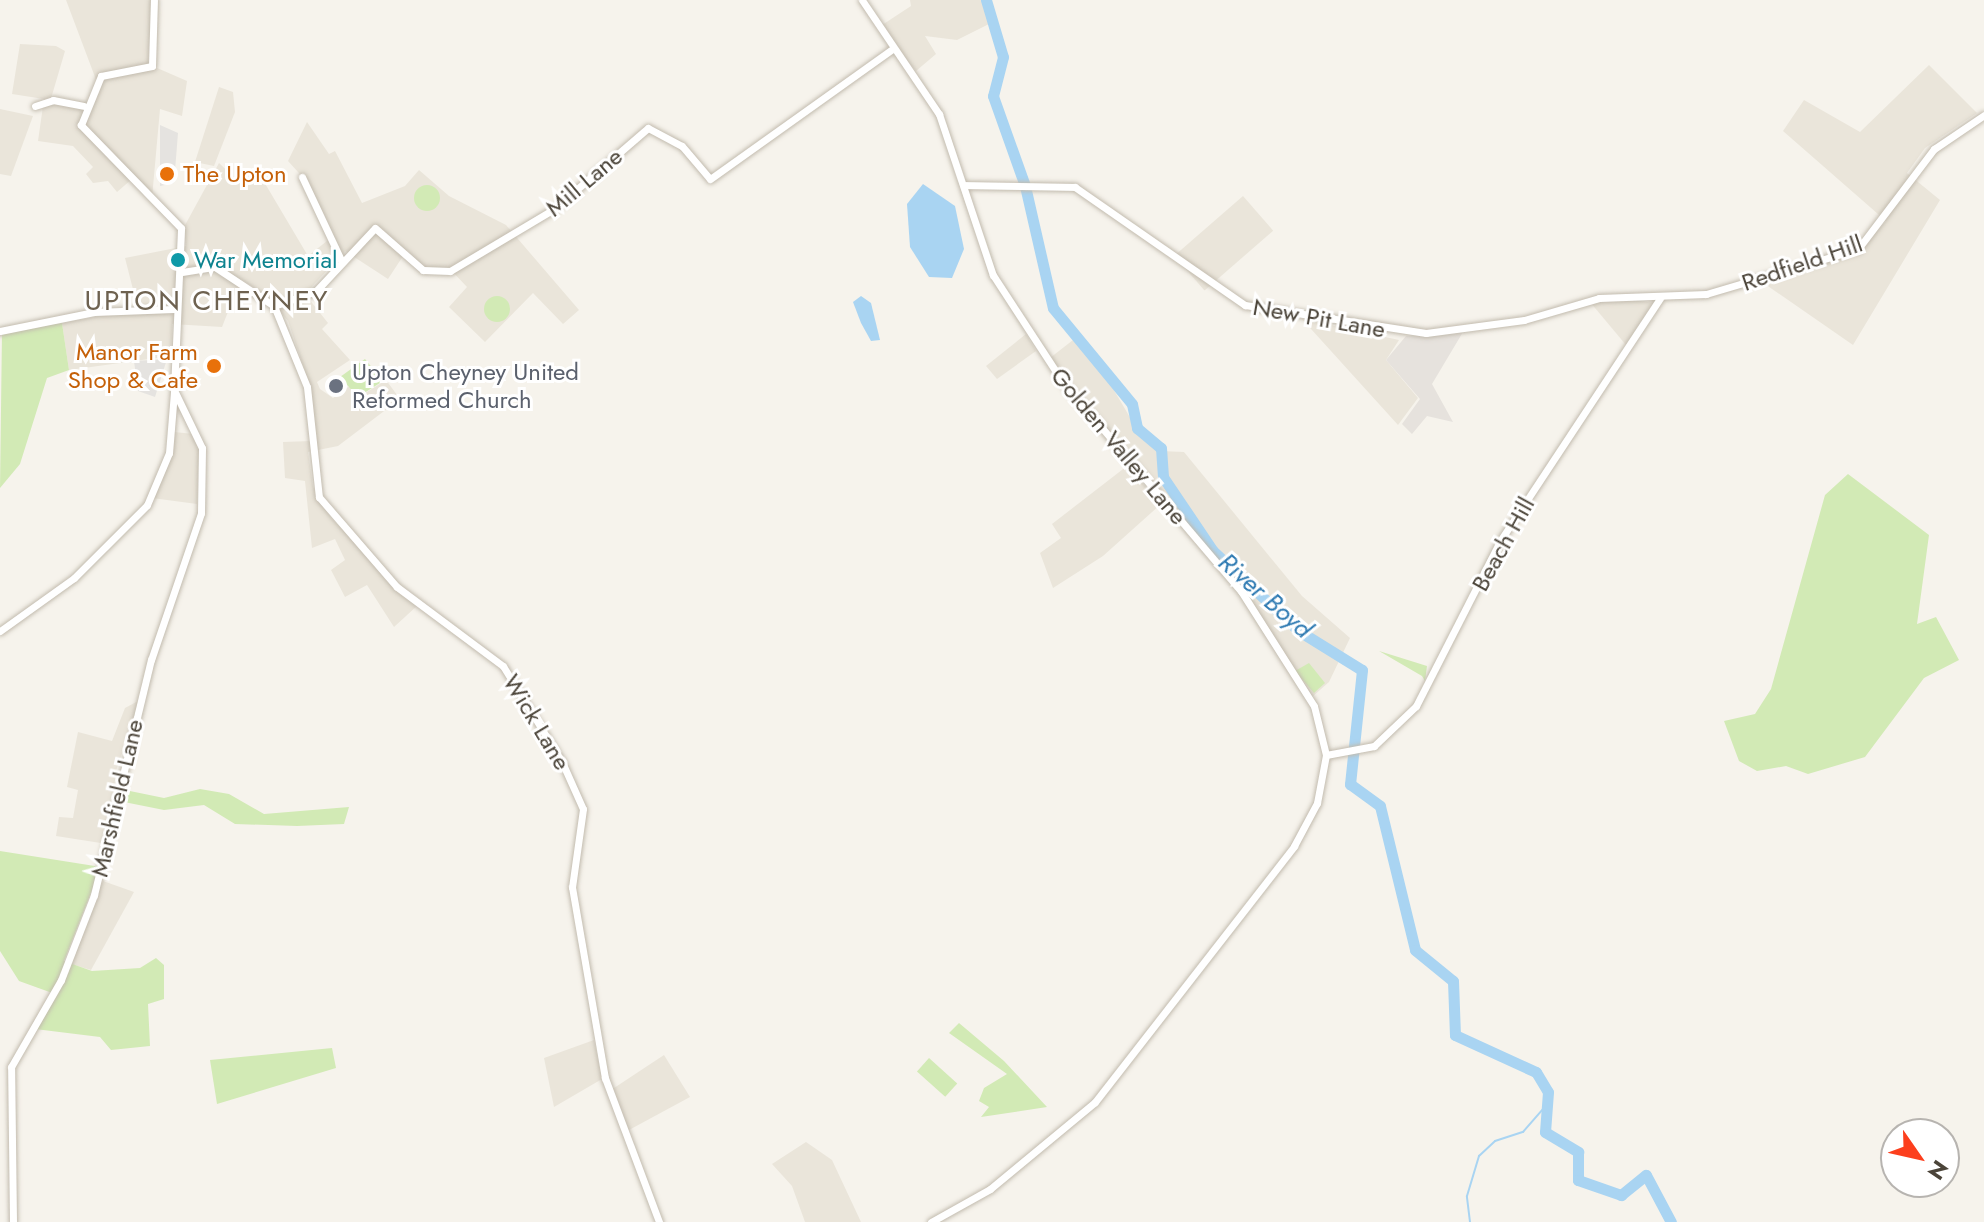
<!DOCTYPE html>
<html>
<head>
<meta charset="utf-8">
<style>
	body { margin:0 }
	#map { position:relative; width:1984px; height:1222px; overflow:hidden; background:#f6f3ec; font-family:Jost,sans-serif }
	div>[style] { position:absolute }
	.residential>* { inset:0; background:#eae5da; transform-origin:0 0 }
	.industrial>* { inset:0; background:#e6e2dd }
	.green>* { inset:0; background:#d2eab5; transform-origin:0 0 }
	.round { border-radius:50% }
	.parking>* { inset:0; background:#e5e3e0 }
	.water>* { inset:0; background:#a9d4f2 }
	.stream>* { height:2px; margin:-1px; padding:0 1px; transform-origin:1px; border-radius:1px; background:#a9d4f2 }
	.river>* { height:11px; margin:-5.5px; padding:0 5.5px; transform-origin:5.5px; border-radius:5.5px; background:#a9d4f2 }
	.roads { filter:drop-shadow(0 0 2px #c2bbae) drop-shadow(0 0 2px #c2bbae) }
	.minor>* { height:7px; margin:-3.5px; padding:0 3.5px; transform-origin:3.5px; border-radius:3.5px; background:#fff }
	.dots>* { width:22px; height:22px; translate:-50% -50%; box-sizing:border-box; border:4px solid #fff; border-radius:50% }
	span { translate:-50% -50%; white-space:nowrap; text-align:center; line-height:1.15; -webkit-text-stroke:6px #fff; paint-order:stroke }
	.food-label { font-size:24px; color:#c56008 }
	.left { translate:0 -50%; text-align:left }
	.right { translate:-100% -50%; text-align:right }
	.street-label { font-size:24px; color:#4b4439 }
	.culture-label { font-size:24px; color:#0d838f }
	.worship-label { font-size:24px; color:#5b616d }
	.water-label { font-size:26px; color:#2e7ab2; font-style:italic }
	.quarter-label { font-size:28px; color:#6e6250; letter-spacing:2px }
	.north { position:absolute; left:1880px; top:1118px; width:80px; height:80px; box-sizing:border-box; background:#fff; border:2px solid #b7b4b0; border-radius:50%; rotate:124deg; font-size:22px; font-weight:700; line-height:32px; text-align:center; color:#4b4439 }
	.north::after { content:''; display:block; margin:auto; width:28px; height:36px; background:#fc3f1d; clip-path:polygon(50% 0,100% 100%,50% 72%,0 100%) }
</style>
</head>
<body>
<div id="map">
	<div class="residential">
		<div style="clip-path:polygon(66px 0,152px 0,148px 64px,187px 81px,182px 116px,160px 109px,152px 198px,132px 179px,117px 192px,108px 181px,93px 183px,86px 174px,93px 167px,73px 146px,38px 141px,44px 99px,12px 94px,20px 44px,56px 46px,65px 51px,50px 102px,86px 109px,98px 85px)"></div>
		<div style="clip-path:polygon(910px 0,983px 0,989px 24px,957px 40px,925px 36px,936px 54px,916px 71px,879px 27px,911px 6px)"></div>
		<div style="clip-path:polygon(1929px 65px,1977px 113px,1925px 148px,1907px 173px,1940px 200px,1853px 345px,1762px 282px,1861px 249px,1886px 221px,1783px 131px,1804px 100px,1860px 132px)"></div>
		<div style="clip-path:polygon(219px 87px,233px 92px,235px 112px,214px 166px,195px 162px)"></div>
		<div style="clip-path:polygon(0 109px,33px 116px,11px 176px,0 174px)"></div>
		<div style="clip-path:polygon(307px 122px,329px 154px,335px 151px,362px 203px,405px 186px,419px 170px,449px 196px,506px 225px,579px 310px,563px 324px,533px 293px,485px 342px,449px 307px,467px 287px,450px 269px,424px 268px,407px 250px,388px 279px,345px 251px,305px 294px,328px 323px,322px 329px,350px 360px,317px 382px,320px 389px,333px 398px,351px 385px,359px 397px,386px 380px,400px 399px,338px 446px,308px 452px,313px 487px,331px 518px,418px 605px,394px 627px,367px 585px,345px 597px,331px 570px,345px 560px,335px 539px,312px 548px,305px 481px,285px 478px,283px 442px,311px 441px,311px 389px,288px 321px,268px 297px,241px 279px,222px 327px,172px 324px,171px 356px,69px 370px,62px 323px,138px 309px,125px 258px,186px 246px,184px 227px,219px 163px,246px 189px,257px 170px,308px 256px,332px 237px,308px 183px,288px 161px)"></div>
		<div style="left:1243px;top:196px;width:46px;height:91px;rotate:49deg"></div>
		<div style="clip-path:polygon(1626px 299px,1654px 303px,1626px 345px,1590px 302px)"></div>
		<div style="clip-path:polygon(1302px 319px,1399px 340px,1386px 360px,1418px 398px,1398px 425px)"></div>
		<div style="clip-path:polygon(1026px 334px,1036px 351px,997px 379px,986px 366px)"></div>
		<div style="clip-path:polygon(1073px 340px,1089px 348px,1141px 436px,1160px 451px,1184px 452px,1302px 596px,1350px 638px,1329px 682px,1312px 697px,1281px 659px,1248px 593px,1059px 373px,1050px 358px)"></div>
		<div style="clip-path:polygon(174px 432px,194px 434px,199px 444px,197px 504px,152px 498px)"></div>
		<div style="clip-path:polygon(1127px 466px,1161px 504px,1103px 556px,1053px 588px,1040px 553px,1061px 538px,1052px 524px)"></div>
		<div style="clip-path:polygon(140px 700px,116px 771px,107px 844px,56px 836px,59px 817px,73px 818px,78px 790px,67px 787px,78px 732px,112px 741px,125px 708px)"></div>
		<div style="clip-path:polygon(103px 881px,134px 892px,91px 970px,71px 964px)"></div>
		<div style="clip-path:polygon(594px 1040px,602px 1079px,554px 1107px,544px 1058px)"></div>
		<div style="clip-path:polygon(664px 1055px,690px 1097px,629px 1130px,611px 1090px)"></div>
		<div style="clip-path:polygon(806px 1142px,832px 1160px,861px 1222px,805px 1222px,792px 1186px,772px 1164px)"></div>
	</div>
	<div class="industrial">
		<div style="clip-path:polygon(1463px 332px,1432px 384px,1453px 422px,1427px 416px,1412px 434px,1402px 424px,1420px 399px,1386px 360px,1406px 336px)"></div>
	</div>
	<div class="green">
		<div class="round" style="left:414px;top:185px;width:26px;height:26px"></div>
		<div class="round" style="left:484px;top:296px;width:26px;height:26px"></div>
		<div style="clip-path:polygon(62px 323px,69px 370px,47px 378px,20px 464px,0 488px,2px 331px)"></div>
		<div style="clip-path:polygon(365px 359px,383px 381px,358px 397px,340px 377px)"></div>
		<div style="clip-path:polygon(1848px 474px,1929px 535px,1917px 624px,1936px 617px,1959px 660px,1924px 678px,1865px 757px,1808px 774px,1786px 766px,1757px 771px,1739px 761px,1724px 721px,1755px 714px,1771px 689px,1825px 495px)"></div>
		<div style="clip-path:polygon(1379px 651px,1427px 666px,1425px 681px,1422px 676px)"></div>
		<div style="clip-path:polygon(1309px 663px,1325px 683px,1314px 693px,1295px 671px)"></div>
		<div style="clip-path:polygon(200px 789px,229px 794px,264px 814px,349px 807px,344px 824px,297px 826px,235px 824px,204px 805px,164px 810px,124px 802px,125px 790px,164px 798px)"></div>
		<div style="clip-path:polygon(0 851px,101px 867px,64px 961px,92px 971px,140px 968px,156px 958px,164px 965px,164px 999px,148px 1004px,150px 1046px,111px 1050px,100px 1037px,35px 1029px,55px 994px,19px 981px,0 951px)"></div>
		<div style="clip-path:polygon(959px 1023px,1004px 1061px,1047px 1107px,981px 1117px,989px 1107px,979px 1101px,984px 1088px,1007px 1074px,949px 1033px)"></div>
		<div style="clip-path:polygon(332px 1048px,336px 1068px,217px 1104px,210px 1060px)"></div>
		<div style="left:929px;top:1058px;width:38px;height:18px;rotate:42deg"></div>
	</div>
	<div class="parking">
		<div style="clip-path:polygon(160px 125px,178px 133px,174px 183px,160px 186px)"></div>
		<div style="clip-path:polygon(167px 359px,155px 397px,138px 391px,134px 361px)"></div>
	</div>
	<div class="water">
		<div style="clip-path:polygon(923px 184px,955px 206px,964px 249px,952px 278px,929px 277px,910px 247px,907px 204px)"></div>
		<div style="clip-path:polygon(861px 296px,871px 303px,880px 340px,871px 341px,861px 323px,853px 302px)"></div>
	</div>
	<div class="stream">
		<div style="left:1470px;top:1222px;width:26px;rotate:-97deg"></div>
		<div style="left:1467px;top:1196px;width:42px;rotate:-73.3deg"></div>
		<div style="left:1479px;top:1156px;width:22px;rotate:-43deg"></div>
		<div style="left:1495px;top:1141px;width:29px;rotate:-18deg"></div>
		<div style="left:1523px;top:1132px;width:30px;rotate:-49deg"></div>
	</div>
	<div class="river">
		<div style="left:986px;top:0;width:59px;rotate:73.4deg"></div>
		<div style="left:1003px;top:57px;width:40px;rotate:104.4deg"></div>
		<div style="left:993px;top:96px;width:96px;rotate:70.4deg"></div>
		<div style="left:1025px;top:186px;width:125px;rotate:77.1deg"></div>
		<div style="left:1053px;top:308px;width:124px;rotate:50.5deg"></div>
		<div style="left:1132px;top:404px;width:25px;rotate:78deg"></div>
		<div style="left:1137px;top:428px;width:31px;rotate:40deg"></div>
		<div style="left:1161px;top:448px;width:29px;rotate:86deg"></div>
		<div style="left:1163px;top:477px;width:89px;rotate:56deg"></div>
		<div style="left:1213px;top:551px;width:117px;rotate:42.9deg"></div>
		<div style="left:1299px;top:631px;width:74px;rotate:31.8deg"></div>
		<div style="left:1362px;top:670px;width:115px;rotate:96deg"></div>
		<div style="left:1350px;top:784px;width:37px;rotate:36deg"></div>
		<div style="left:1380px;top:806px;width:148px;rotate:76.3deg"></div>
		<div style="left:1415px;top:950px;width:49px;rotate:39.2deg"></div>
		<div style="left:1453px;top:981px;width:54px;rotate:87.9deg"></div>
		<div style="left:1455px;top:1035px;width:89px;rotate:24.6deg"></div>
		<div style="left:1536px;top:1072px;width:23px;rotate:59deg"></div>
		<div style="left:1548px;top:1092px;width:40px;rotate:94.3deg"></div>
		<div style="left:1545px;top:1132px;width:39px;rotate:31deg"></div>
		<div style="left:1578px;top:1152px;width:28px;rotate:90deg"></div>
		<div style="left:1578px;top:1180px;width:46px;rotate:19.2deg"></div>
		<div style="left:1621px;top:1195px;width:32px;rotate:-39deg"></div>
		<div style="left:1646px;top:1175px;width:53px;rotate:62deg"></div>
	</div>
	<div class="roads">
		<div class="minor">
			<div style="left:862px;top:0;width:138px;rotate:56deg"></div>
			<div style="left:939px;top:114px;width:170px;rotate:71.5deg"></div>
			<div style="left:993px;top:275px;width:126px;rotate:56.9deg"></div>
			<div style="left:1062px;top:381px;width:276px;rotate:49.6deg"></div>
			<div style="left:1241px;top:591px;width:136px;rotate:57.6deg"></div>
			<div style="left:1314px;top:706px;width:50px;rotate:76.2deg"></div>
			<div style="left:35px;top:106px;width:19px;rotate:-18deg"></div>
			<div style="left:53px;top:100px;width:31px;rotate:11deg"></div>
			<div style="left:302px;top:177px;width:92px;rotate:64.8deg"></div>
			<div style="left:964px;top:185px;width:111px;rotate:1deg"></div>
			<div style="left:1075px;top:187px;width:207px;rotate:34.8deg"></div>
			<div style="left:1245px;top:305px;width:183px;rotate:8.8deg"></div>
			<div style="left:1426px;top:333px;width:99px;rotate:-7.6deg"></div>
			<div style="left:1524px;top:320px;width:78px;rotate:-16.3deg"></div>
			<div style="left:1599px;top:298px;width:107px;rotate:-2.1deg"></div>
			<div style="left:1706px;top:294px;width:159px;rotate:-16.5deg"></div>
			<div style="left:1858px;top:249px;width:126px;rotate:-52.8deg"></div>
			<div style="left:1934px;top:149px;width:60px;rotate:-34.2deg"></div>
			<div style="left:182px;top:272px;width:33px;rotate:-9deg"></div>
			<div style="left:215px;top:267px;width:71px;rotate:33.5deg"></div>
			<div style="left:274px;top:306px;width:87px;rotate:67.8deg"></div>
			<div style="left:307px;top:387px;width:111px;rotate:83.8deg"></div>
			<div style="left:319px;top:497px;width:119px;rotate:49.1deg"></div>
			<div style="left:397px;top:587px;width:132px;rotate:36.7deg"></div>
			<div style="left:503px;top:666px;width:113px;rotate:58.4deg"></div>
			<div style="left:562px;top:762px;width:51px;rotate:65.9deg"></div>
			<div style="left:583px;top:809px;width:79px;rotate:98deg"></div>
			<div style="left:572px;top:887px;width:194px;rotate:80.2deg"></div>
			<div style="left:605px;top:1078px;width:154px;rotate:69.4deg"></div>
			<div style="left:274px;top:306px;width:45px;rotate:-19.7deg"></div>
			<div style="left:316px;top:291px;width:86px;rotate:-46.9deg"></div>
			<div style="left:375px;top:228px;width:64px;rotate:41.2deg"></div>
			<div style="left:423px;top:270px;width:27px;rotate:2deg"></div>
			<div style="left:450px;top:271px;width:121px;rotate:-30.8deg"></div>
			<div style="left:554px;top:209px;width:124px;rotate:-40.8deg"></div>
			<div style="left:648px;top:128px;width:38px;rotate:28deg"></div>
			<div style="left:682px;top:146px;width:43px;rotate:49.7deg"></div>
			<div style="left:710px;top:179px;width:222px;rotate:-35.5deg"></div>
			<div style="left:0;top:331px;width:96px;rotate:-11.4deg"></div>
			<div style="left:94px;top:312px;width:80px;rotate:-2.1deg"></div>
			<div style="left:0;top:631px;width:91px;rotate:-35.6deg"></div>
			<div style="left:74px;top:578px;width:103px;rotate:-45deg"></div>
			<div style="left:147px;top:505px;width:56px;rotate:-67.1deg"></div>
			<div style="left:169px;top:453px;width:61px;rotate:-85.3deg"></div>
			<div style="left:1326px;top:755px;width:49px;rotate:-10.6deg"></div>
			<div style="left:1374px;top:746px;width:58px;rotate:-43.6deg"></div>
			<div style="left:1416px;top:706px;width:185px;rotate:-63deg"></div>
			<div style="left:1500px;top:541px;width:291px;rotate:-56.6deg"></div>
			<div style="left:13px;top:1222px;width:155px;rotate:-90.7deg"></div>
			<div style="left:11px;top:1067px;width:100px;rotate:-60.1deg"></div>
			<div style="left:61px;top:980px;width:91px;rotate:-68.8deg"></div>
			<div style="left:94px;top:895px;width:242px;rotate:-76.4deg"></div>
			<div style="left:151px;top:660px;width:155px;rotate:-71.2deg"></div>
			<div style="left:201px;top:513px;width:65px;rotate:-89.1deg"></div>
			<div style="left:202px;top:448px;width:64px;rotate:-115.8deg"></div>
			<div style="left:174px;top:390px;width:162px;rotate:-87.5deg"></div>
			<div style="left:181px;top:228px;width:144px;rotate:-134.2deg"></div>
			<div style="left:81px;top:125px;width:53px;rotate:-67.8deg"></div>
			<div style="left:101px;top:76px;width:52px;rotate:-11.1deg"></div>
			<div style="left:152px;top:66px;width:66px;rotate:-88.3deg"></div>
			<div style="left:931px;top:1222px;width:68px;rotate:-29.2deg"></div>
			<div style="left:990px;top:1189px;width:136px;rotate:-39.6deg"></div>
			<div style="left:1095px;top:1102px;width:324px;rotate:-52.1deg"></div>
			<div style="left:1294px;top:846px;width:49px;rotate:-61.9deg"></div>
			<div style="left:1317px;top:803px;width:49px;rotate:-79.4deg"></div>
		</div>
	</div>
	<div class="dots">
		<div style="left:167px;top:174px;background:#e8710a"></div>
		<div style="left:178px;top:260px;background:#0f9aa8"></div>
		<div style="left:214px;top:366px;background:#e8710a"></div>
		<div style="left:336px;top:386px;background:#6b7280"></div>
	</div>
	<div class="food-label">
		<span class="left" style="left:183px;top:174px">The Upton</span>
		<span class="right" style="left:198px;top:366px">Manor Farm<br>Shop &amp; Cafe</span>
	</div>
	<div class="street-label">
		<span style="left:584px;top:182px;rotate:-40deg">Mill Lane</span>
		<span style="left:1802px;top:263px;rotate:-19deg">Redfield Hill</span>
		<span style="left:1319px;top:318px;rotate:10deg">New Pit Lane</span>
		<span style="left:1119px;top:446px;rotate:50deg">Golden Valley Lane</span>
		<span style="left:1503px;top:544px;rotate:-61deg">Beach Hill</span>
		<span style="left:537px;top:722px;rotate:59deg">Wick Lane</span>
		<span style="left:117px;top:798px;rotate:-77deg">Marshfield Lane</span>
	</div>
	<div class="culture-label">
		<span class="left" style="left:194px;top:260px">War Memorial</span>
	</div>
	<div class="worship-label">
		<span class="left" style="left:352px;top:386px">Upton Cheyney United<br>Reformed Church</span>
	</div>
	<div class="water-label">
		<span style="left:1265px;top:596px;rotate:41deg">River Boyd</span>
	</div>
	<div class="quarter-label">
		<span style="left:207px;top:301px">UPTON CHEYNEY</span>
	</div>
	<div class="north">N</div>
</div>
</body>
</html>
